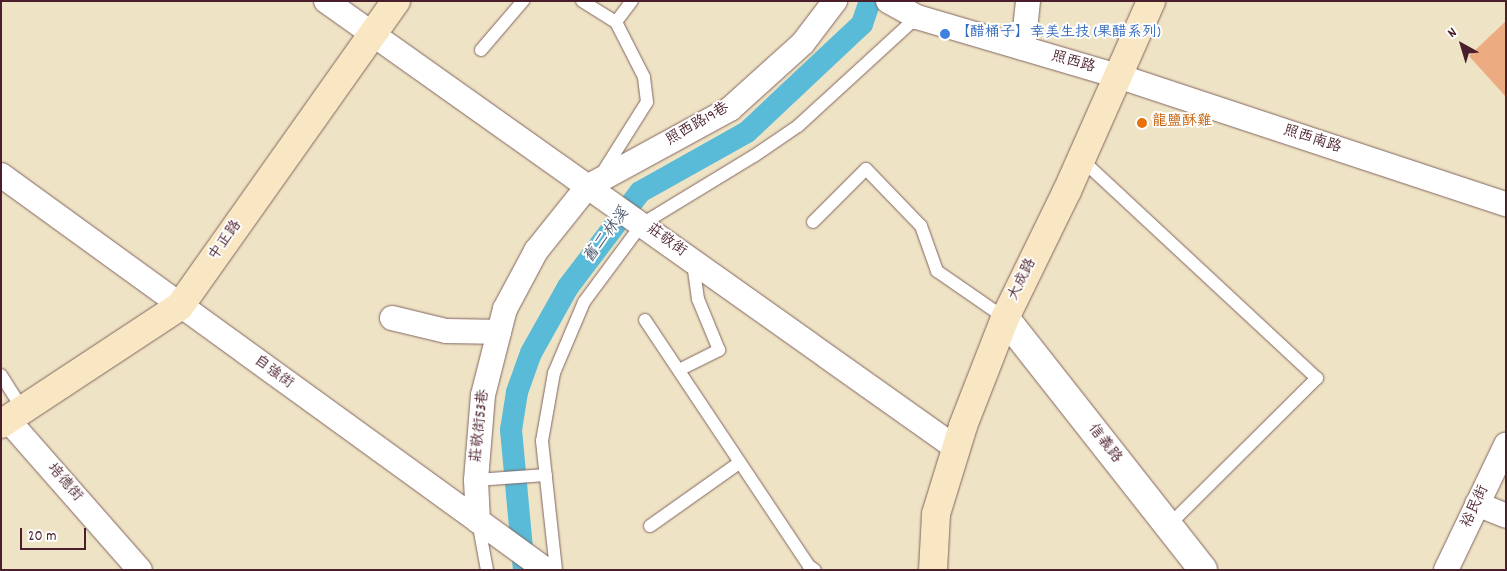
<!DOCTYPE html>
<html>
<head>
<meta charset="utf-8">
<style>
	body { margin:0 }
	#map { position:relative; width:1507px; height:571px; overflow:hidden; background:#eee3c4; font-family:Dekko,"LXGW WenKai TC",sans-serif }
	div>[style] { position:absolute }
	.canal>* { height:22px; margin:-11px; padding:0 11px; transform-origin:11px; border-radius:11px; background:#59bbd7 }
	.building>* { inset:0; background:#ecab80 }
	.roads { filter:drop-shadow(0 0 1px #836461) drop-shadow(0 0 1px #836461) }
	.service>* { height:12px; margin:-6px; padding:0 6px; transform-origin:6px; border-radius:6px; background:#fff }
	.minor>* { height:24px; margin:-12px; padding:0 12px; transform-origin:12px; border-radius:12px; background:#fff }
	.tertiary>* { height:28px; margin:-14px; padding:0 14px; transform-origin:14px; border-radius:14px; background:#fff }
	.secondary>* { height:28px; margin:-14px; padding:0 14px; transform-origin:14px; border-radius:14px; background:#f9e7c3 }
	.dots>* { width:14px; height:14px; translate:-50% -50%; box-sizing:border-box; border:2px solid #fff; border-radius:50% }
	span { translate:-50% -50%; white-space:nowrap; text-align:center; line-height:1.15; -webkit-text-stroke:4px #fff; paint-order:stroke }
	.shop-label { font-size:15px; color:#366cbe }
	.left { translate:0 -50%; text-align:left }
	.street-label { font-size:15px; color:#4a1f2b }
	.food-label { font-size:15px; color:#c56008 }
	.water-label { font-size:16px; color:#505d70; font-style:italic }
	.frame { position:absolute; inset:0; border:2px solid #4a1f2b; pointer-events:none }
	.north { position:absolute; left:1437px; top:20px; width:50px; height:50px; -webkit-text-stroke:4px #fff; paint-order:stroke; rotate:321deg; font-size:14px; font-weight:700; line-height:20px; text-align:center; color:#4a1f2b }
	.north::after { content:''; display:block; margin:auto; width:18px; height:22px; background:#4a1f2b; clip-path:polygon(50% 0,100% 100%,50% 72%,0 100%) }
	.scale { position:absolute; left:20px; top:528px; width:66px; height:22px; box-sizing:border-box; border:2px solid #4a1f2b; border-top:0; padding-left:6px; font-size:15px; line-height:18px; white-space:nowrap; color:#4a1f2b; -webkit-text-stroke:4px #fff; paint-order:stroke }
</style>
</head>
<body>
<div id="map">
	<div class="canal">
		<div style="left:524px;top:570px;width:141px;rotate:-95.3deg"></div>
		<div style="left:511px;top:430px;width:38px;rotate:-81deg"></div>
		<div style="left:517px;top:392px;width:41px;rotate:-70.3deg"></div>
		<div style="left:531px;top:353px;width:76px;rotate:-60.7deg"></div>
		<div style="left:568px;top:287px;width:119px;rotate:-52.8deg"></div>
		<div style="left:640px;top:192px;width:123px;rotate:-29.3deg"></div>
		<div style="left:747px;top:132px;width:158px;rotate:-43.2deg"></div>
		<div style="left:862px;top:24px;width:24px;rotate:-71deg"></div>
	</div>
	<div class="building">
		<div style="clip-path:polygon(1506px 21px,1506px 97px,1469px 56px)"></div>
	</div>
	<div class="roads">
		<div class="service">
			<div style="left:582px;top:1px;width:40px;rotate:32deg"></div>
			<div style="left:616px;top:22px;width:26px;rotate:-53deg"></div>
			<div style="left:481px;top:50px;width:65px;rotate:-49.4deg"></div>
			<div style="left:1081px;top:159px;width:322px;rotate:42.9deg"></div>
			<div style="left:1317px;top:378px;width:210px;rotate:135.2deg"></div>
			<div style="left:601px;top:175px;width:86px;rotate:-57.8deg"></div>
			<div style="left:647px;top:102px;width:25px;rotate:-97deg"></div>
			<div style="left:644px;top:77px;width:62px;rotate:-117deg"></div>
			<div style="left:813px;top:222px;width:75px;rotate:-45deg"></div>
			<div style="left:866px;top:169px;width:79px;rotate:46deg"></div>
			<div style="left:921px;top:226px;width:48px;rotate:70.4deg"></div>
			<div style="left:937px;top:271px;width:83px;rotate:34.7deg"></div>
			<div style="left:645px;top:320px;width:296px;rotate:56.3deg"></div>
			<div style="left:809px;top:566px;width:7px;rotate:34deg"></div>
			<div style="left:679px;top:370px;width:45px;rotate:-26.6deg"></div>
			<div style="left:719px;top:350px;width:55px;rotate:-112.4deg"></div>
			<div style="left:698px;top:299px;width:37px;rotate:-98deg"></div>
			<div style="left:1px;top:375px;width:41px;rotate:57.8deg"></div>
			<div style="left:476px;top:480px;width:70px;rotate:-4.1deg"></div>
			<div style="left:478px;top:521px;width:50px;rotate:79.6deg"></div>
			<div style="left:650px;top:526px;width:109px;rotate:-35.3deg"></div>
			<div style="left:556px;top:570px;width:130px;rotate:-96.2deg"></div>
			<div style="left:542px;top:441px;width:69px;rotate:-80deg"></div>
			<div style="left:554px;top:373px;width:77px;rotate:-67.1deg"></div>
			<div style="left:584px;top:302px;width:97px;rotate:-53.4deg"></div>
			<div style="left:642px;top:224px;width:131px;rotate:-31.3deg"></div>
			<div style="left:754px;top:156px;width:53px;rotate:-34.3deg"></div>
			<div style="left:798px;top:126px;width:161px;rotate:-42.5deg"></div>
		</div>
		<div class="minor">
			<div style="left:326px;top:1px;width:772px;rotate:35.36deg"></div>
			<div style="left:888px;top:1px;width:33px;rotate:29deg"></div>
			<div style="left:917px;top:17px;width:209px;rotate:16.4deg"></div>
			<div style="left:1118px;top:76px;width:409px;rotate:18.3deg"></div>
			<div style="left:1023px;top:48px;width:47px;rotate:-83.9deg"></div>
			<div style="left:1px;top:175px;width:673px;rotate:35.93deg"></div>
			<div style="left:392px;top:318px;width:56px;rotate:13.5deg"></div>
			<div style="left:446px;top:331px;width:53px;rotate:1.1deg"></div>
			<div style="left:8px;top:420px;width:200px;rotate:48.7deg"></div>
			<div style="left:1477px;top:504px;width:31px;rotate:22deg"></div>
			<div style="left:478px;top:521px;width:41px;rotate:-92.8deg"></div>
			<div style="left:476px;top:480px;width:85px;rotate:-85.3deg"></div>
			<div style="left:483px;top:395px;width:89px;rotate:-75.7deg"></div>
			<div style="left:505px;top:309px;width:66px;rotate:-61.9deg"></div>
			<div style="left:536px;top:251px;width:82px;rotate:-51.4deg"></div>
			<div style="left:587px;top:187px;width:163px;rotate:-28.6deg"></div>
			<div style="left:730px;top:109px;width:98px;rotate:-42.1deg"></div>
			<div style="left:803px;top:43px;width:53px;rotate:-52.7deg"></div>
			<div style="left:1446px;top:570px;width:139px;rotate:-64.4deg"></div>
		</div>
		<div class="tertiary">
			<div style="left:1005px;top:318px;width:320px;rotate:51.8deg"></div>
		</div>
		<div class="secondary">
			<div style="left:1px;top:424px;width:214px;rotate:-33.4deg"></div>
			<div style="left:180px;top:306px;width:374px;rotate:-54.7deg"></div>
			<div style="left:933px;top:570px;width:56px;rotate:-86.9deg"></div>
			<div style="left:936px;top:514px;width:92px;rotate:-72.9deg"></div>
			<div style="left:963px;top:426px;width:116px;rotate:-68.7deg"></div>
			<div style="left:1005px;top:318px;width:141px;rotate:-64deg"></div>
			<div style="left:1067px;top:191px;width:208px;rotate:-66.1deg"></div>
		</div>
	</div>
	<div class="dots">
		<div style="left:945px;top:34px;background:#3f7fe0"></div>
		<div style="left:1142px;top:123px;background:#e8710a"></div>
	</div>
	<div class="shop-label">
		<span class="left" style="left:955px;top:34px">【醋桶子】幸美生技 (果醋系列)</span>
	</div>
	<div class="street-label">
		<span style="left:1073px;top:63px;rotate:16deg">照西路</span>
		<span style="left:698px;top:125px;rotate:-30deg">照西路19巷</span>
		<span style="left:1312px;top:140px;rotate:18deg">照西南路</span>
		<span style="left:226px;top:241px;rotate:-55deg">中正路</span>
		<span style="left:666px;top:241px;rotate:36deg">莊敬街</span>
		<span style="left:1023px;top:280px;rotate:-64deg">大成路</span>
		<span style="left:273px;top:373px;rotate:36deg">自強街</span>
		<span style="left:481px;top:426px;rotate:-84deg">莊敬街53巷</span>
		<span style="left:1104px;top:444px;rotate:52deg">信義路</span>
		<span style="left:64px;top:483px;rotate:49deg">培德街</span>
		<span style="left:1476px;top:507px;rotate:-65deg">裕民街</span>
	</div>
	<div class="food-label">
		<span class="left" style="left:1152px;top:123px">龍鹽酥雞</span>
	</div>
	<div class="water-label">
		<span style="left:607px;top:236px;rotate:-53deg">舊二林溪</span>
	</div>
	<div class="frame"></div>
	<div class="north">N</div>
	<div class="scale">20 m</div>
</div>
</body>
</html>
